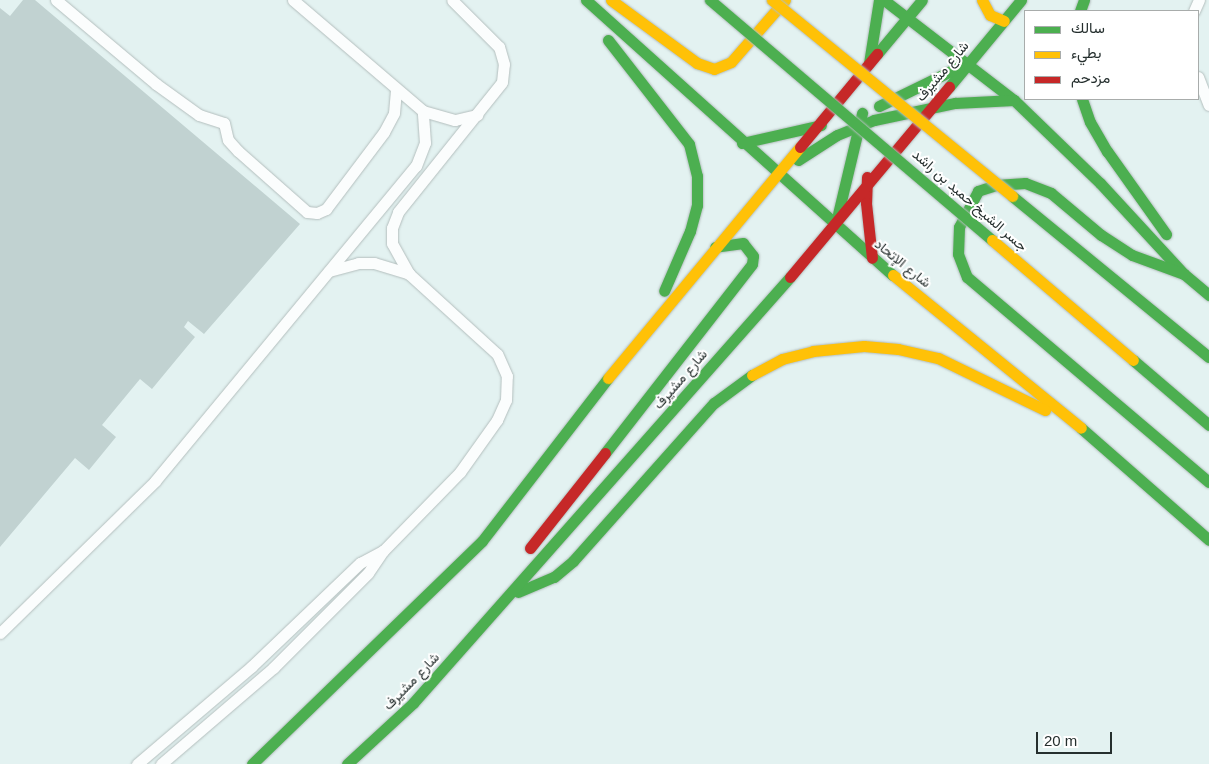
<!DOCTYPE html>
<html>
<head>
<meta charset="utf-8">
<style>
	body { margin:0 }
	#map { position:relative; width:1209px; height:764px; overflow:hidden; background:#e3f2f1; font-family:Helvetica,Vazirmatn,sans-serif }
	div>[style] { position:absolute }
	.building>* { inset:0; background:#c1d2d1 }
	.roads { filter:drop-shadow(0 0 1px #b3bebd) drop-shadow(0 0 1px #b3bebd) }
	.lane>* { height:11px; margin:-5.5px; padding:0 5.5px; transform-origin:5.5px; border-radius:5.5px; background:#fbfdfd }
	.fast>* { height:11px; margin:-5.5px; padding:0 5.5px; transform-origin:5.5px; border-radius:5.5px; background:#4caf50 }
	.slow>* { height:11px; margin:-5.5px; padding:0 5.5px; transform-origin:5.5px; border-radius:5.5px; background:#ffc107 }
	.jam>* { height:11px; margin:-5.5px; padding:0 5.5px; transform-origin:5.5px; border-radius:5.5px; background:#c62828 }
	.bridges { filter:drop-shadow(0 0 1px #b3bebd) drop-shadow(0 0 1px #b3bebd) }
	.fast-bridge>* { height:11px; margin:-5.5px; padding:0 5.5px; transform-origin:5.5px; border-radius:5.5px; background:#4caf50 }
	.slow-bridge>* { height:11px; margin:-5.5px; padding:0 5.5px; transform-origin:5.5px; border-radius:5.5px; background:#ffc107 }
	span { translate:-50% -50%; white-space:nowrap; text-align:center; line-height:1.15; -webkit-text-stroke:4px #fff; paint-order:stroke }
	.street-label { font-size:14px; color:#252f2e }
	.legend { position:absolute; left:1024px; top:10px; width:175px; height:90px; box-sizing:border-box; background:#fff; border:1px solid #a8acab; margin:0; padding:6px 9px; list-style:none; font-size:15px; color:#252f2e }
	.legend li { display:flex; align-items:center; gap:10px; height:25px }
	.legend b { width:25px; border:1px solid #a8acab }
	.scale { position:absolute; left:1036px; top:732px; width:76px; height:22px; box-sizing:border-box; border:2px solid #252f2e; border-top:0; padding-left:6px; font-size:15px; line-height:18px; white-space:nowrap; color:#252f2e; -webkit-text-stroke:4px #fff; paint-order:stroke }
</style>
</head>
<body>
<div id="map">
	<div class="building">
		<div style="clip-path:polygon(23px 0,35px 0,300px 224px,204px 334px,188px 321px,184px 327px,195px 337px,152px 389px,140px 379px,102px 425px,116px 437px,89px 470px,75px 458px,0 547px,0 8px,10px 16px)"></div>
	</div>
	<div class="roads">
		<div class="lane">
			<div style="left:56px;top:0;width:131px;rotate:40deg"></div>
			<div style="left:156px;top:84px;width:53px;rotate:35.8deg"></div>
			<div style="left:199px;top:115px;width:26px;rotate:18deg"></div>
			<div style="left:224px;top:123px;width:17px;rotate:77deg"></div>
			<div style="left:228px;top:140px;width:15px;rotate:48deg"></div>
			<div style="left:238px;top:151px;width:92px;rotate:41.5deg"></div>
			<div style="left:307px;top:212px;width:10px;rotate:6deg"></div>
			<div style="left:317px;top:213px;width:10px;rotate:-24deg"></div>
			<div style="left:326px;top:209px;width:96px;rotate:-53deg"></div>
			<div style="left:384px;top:132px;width:21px;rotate:-62deg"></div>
			<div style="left:394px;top:113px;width:24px;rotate:-85deg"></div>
			<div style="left:293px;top:0;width:171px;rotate:40.5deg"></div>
			<div style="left:423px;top:111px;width:33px;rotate:16deg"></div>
			<div style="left:455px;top:120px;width:23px;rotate:-13deg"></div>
			<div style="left:1194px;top:11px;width:12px;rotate:-66deg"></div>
			<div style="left:1198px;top:77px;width:30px;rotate:69deg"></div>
			<div style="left:329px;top:271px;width:30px;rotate:-15deg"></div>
			<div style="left:358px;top:263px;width:16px"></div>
			<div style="left:374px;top:263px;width:37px;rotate:17deg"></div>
			<div style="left:0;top:633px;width:217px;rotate:-44.4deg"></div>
			<div style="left:155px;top:481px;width:409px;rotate:-50.4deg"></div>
			<div style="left:416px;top:166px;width:25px;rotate:-69deg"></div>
			<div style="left:425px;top:143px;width:32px;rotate:-94deg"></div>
			<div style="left:137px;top:764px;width:150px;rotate:-40.4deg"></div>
			<div style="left:251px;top:667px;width:151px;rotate:-43.7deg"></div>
			<div style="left:360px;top:563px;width:26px;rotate:-28deg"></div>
			<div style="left:161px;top:764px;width:148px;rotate:-40.6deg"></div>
			<div style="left:273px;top:668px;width:134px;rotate:-45deg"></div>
			<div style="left:368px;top:573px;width:27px;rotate:-56deg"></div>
			<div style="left:383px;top:551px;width:110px;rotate:-45.7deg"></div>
			<div style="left:460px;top:472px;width:64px;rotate:-54.6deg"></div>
			<div style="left:497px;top:420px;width:22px;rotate:-66deg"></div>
			<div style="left:506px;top:400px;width:24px;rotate:-88deg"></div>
			<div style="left:507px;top:376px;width:24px;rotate:-114deg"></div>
			<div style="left:497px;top:354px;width:119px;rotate:-137.7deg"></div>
			<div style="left:409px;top:274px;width:35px;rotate:-119deg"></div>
			<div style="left:392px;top:243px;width:15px;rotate:-90deg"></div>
			<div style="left:392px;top:228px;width:17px;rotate:-69deg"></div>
			<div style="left:398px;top:212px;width:166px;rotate:-51.3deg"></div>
			<div style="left:502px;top:82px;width:18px;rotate:-84deg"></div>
			<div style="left:504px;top:64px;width:18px;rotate:-106deg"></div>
			<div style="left:499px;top:47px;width:66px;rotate:-135deg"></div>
		</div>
		<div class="fast">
			<div style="left:586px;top:0;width:412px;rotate:41.9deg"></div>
			<div style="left:884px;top:0;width:164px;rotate:37.6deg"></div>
			<div style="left:1014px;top:100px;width:120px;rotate:44deg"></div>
			<div style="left:1100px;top:183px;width:124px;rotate:47.3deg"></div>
			<div style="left:1184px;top:274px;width:33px;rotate:40deg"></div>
			<div style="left:1080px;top:11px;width:12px;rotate:-70deg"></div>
			<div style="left:608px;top:40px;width:132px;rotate:52.1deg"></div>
			<div style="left:689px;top:144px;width:33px;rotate:76deg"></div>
			<div style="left:697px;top:176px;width:29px;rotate:90deg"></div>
			<div style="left:697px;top:205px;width:27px;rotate:105deg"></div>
			<div style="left:690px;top:231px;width:65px;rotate:113.4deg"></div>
			<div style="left:877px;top:54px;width:70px;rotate:-50.2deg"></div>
			<div style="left:869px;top:63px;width:64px;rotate:-81deg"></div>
			<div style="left:949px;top:87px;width:113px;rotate:-50.4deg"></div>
			<div style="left:1082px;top:99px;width:24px;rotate:71deg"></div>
			<div style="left:1090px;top:122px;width:34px;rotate:60deg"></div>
			<div style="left:1107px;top:151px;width:102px;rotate:54.6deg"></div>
			<div style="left:879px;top:106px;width:89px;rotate:-26deg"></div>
			<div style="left:742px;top:143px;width:81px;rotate:-12.8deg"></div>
			<div style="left:798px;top:160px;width:46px;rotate:-32.7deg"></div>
			<div style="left:837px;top:135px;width:40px;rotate:-22deg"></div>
			<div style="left:874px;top:120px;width:83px;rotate:-11.9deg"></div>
			<div style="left:955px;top:103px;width:59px;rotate:-2.9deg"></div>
			<div style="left:838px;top:214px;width:104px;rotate:-76.6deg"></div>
			<div style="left:1184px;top:274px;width:55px;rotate:-159.9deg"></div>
			<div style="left:1132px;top:255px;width:37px;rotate:-147deg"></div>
			<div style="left:1101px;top:235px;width:65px;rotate:-140deg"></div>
			<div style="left:1051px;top:193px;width:28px;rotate:-159deg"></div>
			<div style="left:1025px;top:183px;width:29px;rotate:176deg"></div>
			<div style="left:996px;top:185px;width:19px;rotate:162deg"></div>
			<div style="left:978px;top:191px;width:41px;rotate:117.8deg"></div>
			<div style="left:959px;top:227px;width:27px;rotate:92deg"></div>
			<div style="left:958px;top:254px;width:25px;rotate:69deg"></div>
			<div style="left:967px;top:277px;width:317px;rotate:40.3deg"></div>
			<div style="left:1081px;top:428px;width:170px;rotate:41.2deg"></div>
			<div style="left:605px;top:453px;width:239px;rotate:-52.1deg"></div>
			<div style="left:752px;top:264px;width:8px;rotate:-83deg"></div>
			<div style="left:753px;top:256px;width:16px;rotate:-128deg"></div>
			<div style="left:743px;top:243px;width:28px;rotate:172deg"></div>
			<div style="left:518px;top:592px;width:39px;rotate:-23deg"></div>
			<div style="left:554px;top:577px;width:25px;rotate:-40deg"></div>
			<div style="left:573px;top:561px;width:212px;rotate:-48.3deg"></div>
			<div style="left:714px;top:403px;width:47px;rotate:-36.4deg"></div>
			<div style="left:252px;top:764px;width:320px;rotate:-44.1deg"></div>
			<div style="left:482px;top:541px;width:206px;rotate:-52.3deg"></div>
			<div style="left:347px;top:764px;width:90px;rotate:-42.7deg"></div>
			<div style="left:413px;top:703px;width:569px;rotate:-48.49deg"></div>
		</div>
		<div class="slow">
			<div style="left:611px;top:0;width:107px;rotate:36.2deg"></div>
			<div style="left:697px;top:63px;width:18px;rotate:19deg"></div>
			<div style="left:714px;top:69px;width:18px;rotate:-22deg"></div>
			<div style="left:731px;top:62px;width:82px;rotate:-48.9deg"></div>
			<div style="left:982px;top:0;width:17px;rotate:62deg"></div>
			<div style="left:990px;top:15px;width:15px;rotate:23deg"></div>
			<div style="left:893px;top:275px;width:242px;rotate:39.1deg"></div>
			<div style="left:752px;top:375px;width:34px;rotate:-28deg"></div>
			<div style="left:782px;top:359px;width:32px;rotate:-14deg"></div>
			<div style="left:813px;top:351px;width:51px;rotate:-5.6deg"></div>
			<div style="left:864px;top:346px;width:34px;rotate:5deg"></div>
			<div style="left:898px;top:349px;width:41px;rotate:12.7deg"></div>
			<div style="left:938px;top:358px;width:119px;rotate:25.9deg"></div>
			<div style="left:608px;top:378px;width:300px;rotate:-50.3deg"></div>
		</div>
		<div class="jam">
			<div style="left:800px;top:147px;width:121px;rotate:-50.4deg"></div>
			<div style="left:867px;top:177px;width:26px;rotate:92deg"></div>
			<div style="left:866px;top:203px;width:55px;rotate:83.8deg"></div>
			<div style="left:790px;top:277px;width:248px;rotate:-50.1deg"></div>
			<div style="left:530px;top:548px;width:121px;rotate:-51.7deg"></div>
		</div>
	</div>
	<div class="bridges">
		<div class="fast-bridge">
			<div style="left:710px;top:0;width:370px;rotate:40.4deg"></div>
			<div style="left:1012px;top:196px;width:254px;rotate:39.3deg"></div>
			<div style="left:1133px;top:360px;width:100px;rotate:40.5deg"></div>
		</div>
		<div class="slow-bridge">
			<div style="left:772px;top:0;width:310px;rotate:39.2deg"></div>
			<div style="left:992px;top:240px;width:185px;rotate:40.4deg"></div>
		</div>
	</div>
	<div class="street-label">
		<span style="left:942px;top:71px;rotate:-50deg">شارع مشيرف</span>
		<span style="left:970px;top:200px;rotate:41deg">جسر الشيخ حميد بن راشد</span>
		<span style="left:903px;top:263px;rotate:39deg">شارع الإتحاد</span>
		<span style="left:680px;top:379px;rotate:-49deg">شارع مشيرف</span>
		<span style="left:411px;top:681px;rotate:-46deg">شارع مشيرف</span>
	</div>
	<ul class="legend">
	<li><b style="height:6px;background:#4caf50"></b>سالك</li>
	<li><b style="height:6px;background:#ffc107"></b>بطيء</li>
	<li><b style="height:6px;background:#c62828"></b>مزدحم</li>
	</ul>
	<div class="scale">20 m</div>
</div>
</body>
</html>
